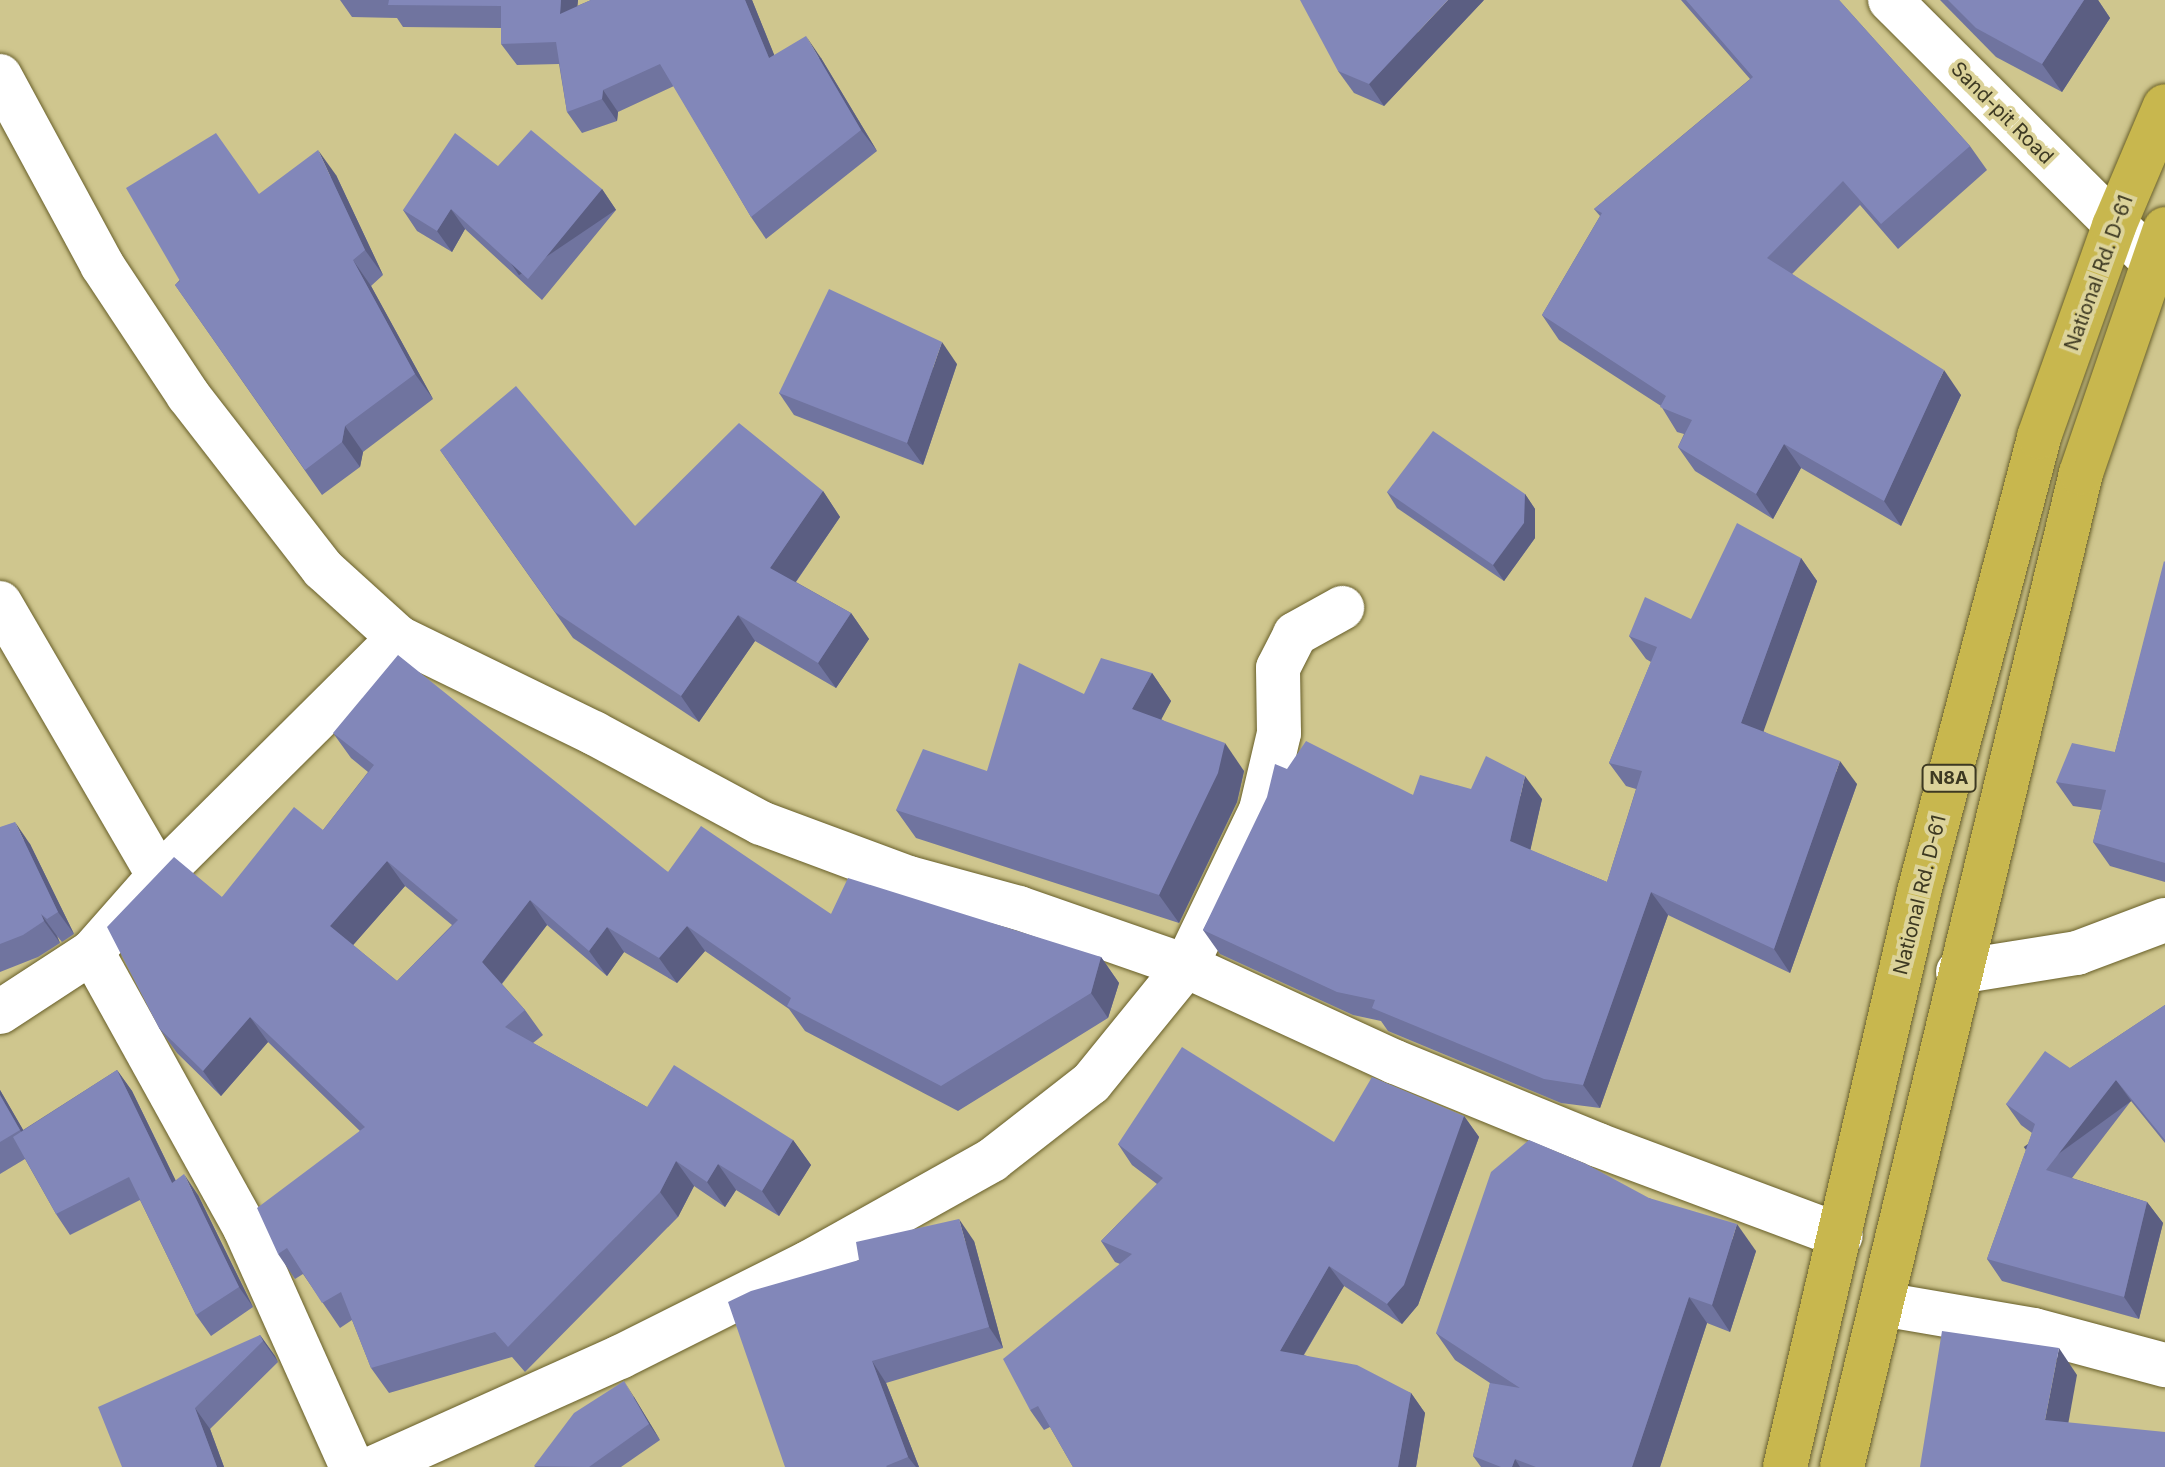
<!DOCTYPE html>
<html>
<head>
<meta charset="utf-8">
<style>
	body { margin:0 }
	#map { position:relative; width:2165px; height:1467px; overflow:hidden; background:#cfc68e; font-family:Inter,sans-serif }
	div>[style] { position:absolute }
	.roads { filter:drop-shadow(0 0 2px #685f29) drop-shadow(0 0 2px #685f29) }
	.minor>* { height:44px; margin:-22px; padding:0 22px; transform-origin:22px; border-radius:22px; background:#fff }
	.highway>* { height:44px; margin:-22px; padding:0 22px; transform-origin:22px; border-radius:22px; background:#c8b74e }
	.wall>* { inset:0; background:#70749f }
	.shaded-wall>* { inset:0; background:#5b5e82; transform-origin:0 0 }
	.building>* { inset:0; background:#8287b9 }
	span { translate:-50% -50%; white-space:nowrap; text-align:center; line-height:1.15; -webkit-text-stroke:8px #dcd39a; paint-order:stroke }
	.shield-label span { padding:2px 6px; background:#dcd39a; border:2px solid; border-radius:6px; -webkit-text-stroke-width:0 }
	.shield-label { font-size:18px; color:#3d3922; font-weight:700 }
	.street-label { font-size:20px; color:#3d3922 }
</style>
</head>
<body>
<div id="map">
	<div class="roads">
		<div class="minor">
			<div style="left:1890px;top:0;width:370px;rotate:44.9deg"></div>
			<div style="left:0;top:76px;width:215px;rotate:61.6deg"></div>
			<div style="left:102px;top:265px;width:156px;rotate:56.5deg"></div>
			<div style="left:188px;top:395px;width:220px;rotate:52.2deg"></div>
			<div style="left:323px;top:569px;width:103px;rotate:42.2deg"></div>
			<div style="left:0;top:603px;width:316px;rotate:59.8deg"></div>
			<div style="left:92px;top:952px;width:316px;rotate:61deg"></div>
			<div style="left:245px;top:1228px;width:262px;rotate:65.9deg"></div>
			<div style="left:1958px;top:972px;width:121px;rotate:-9.1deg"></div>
			<div style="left:2077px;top:953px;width:94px;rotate:-20.6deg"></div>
			<div style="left:0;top:1012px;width:110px;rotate:-33.1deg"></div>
			<div style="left:92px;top:952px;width:101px;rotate:-48.6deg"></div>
			<div style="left:159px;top:876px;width:338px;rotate:-44.8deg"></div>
			<div style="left:399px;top:638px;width:217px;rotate:26deg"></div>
			<div style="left:594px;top:733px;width:190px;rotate:28.3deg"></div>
			<div style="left:761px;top:823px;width:158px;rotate:20.4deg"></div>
			<div style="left:909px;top:878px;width:114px;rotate:15.3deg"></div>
			<div style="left:1019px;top:908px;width:177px;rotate:19.2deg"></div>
			<div style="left:1186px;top:966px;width:173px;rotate:-64.3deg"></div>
			<div style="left:1261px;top:810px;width:79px;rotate:-76.8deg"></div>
			<div style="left:1279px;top:733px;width:65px;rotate:-90.9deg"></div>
			<div style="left:1278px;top:668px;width:38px;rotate:-63deg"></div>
			<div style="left:1295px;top:634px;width:54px;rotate:-29deg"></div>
			<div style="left:1882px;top:1304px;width:154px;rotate:9.7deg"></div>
			<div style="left:2034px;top:1330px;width:136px;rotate:15deg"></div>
			<div style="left:375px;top:1467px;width:269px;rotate:-24.2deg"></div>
			<div style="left:620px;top:1357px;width:210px;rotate:-26.6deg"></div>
			<div style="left:808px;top:1263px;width:211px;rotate:-29.2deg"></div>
			<div style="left:992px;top:1160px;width:125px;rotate:-37.9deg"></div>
			<div style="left:1091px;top:1083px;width:151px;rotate:-50.9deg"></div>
			<div style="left:1186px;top:966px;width:230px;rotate:24.7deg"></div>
			<div style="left:1395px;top:1062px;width:219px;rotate:22.2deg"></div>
			<div style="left:1598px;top:1145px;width:259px;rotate:20.5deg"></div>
		</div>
		<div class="highway">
			<div style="left:1785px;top:1467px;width:590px;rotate:-76.88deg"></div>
			<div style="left:1919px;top:892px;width:471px;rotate:-75.2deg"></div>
			<div style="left:2039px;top:437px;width:224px;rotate:-70.4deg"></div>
			<div style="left:2114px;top:226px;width:130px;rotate:-67deg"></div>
			<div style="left:1842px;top:1467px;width:1022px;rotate:-76.48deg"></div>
			<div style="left:2081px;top:473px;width:258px;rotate:-71deg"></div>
		</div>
	</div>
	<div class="wall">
		<div style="clip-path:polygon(340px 0,578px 0,577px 6px,591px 0,752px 0,774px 55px,821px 58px,877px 151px,766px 239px,751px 217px,674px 86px,618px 112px,617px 121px,582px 133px,567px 112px,559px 64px,517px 65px,501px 44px,501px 28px,403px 27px,397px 18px,352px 17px)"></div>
		<div style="clip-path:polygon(1484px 0,1384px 106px,1354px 93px,1338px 71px)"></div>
		<div style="clip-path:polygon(1681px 0,1839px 0,1970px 146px,1987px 170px,1898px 249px,1860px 205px,1792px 274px,1961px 395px,1901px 526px,1801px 468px,1773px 519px,1695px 471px,1678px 447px,1684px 434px,1677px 432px,1661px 406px,1559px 340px,1542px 315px,1600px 216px,1594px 209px,1750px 79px)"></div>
		<div style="clip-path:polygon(1940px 0,2098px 0,2110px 18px,2062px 92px,1996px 57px)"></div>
		<div style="clip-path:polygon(336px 175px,383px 275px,371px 286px,433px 399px,363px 452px,360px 467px,322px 495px,175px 285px,259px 194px)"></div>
		<div style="clip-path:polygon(602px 189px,616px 210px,542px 300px,465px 229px,452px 252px,417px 231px,403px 210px)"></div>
		<div style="clip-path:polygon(957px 364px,923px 465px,794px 415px,779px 393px)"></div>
		<div style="clip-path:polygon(440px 450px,635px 526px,823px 491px,840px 517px,796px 582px,851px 613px,869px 639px,836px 688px,755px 641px,699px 722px,573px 638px)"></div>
		<div style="clip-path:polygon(1387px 492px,1525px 494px,1535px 509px,1535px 538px,1504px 581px,1397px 508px)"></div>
		<div style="clip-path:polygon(1801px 558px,1817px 581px,1763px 731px,1857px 784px,1790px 973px,1668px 915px,1600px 1108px,1561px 1103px,1388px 1031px,1381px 1021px,1353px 1015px,1220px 954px,1203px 930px,1287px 769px,1413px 795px,1471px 789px,1542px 799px,1530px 850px,1607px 882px,1636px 789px,1626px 786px,1609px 763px,1651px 662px,1646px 659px,1629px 636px,1691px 619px)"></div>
		<div style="clip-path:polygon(2165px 562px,2165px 882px,2110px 866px,2093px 842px,2101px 810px,2073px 806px,2056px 782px,2115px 752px)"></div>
		<div style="clip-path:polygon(1152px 673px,1171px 701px,1161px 719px,1244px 771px,1237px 802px,1179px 923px,916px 838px,896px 810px,987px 771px,1084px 694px)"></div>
		<div style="clip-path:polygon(evenodd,333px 733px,668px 872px,831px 914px,1101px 957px,1119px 983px,1108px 1018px,958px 1111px,805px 1031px,789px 1009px,705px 951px,677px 983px,624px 952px,607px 976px,547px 925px,502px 984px,525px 1010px,543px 1035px,533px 1043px,647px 1107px,793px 1140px,811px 1165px,779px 1216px,736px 1190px,725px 1207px,694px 1186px,678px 1217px,525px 1372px,512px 1357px,389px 1393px,371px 1368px,352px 1320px,340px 1328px,303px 1274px,295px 1279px,278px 1254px,360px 1131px,268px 1042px,221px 1096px,177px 1053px,159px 1028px,222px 897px,323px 830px,368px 772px,351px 758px,333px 733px,405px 886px,452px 925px,397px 981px,353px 945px,405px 886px)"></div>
		<div style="clip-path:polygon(0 827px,30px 844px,74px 934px,62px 942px,57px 936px,60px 943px,38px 957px,0 972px)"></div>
		<div style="clip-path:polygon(2165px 1005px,2165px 1143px,2131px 1101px,2072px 1178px,2147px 1202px,2163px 1223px,2139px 1319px,2002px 1281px,1987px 1259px,2032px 1133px,2021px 1125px,2006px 1104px,2070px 1068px)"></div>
		<div style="clip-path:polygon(117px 1070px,132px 1091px,176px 1181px,198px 1195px,253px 1307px,211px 1336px,196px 1315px,140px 1200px,70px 1235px,56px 1214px,25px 1159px,0 1174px,0 1090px,23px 1130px)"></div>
		<div style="clip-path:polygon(1464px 1116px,1479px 1137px,1418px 1305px,1402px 1324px,1344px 1286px,1304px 1355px,1411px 1393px,1425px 1413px,1416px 1467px,1073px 1467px,1050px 1427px,1044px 1430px,1030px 1410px,1120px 1264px,1115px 1262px,1101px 1241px,1157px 1184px,1132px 1165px,1118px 1144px,1334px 1142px)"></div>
		<div style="clip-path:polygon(1649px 1198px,1756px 1251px,1730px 1332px,1707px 1323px,1660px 1467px,1481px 1467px,1473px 1456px,1490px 1383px,1455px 1360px,1436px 1333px)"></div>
		<div style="clip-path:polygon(974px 1241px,1003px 1348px,886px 1383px,919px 1467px,785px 1467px,859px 1260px)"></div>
		<div style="clip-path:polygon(260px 1335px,275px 1356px,278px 1362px,210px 1429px,224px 1467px,122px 1467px)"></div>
		<div style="clip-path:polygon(634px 1397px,660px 1440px,621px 1467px,534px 1467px)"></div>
	</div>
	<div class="shaded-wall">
		<div style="clip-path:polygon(561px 0,578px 0,575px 36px,560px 14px)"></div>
		<div style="clip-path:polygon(745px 0,752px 0,784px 79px,769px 58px)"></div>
		<div style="clip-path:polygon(1448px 0,1484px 0,1384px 106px,1369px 84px)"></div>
		<div style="clip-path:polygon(2084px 0,2098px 0,2110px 18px,2062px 92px,2042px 64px)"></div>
		<div style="clip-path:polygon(806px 36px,821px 58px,877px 151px,861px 130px)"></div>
		<div style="clip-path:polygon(603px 90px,618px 112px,617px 121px,602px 99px)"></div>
		<div style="clip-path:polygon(318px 150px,336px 175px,383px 275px,365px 250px)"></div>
		<div style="left:602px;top:189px;width:25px;height:117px;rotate:56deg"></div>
		<div style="clip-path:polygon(451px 209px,465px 229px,452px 252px,437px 231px)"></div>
		<div style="clip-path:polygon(353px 260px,371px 286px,433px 399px,415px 374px)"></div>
		<div style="clip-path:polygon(942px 342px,957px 364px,923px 465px,907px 443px)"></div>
		<div style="clip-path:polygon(1944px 370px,1961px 395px,1901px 526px,1884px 501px)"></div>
		<div style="clip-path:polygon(345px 426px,363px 452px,360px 467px,342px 442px)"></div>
		<div style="clip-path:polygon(1784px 444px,1801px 468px,1773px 519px,1756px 494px)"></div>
		<div style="clip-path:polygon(823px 491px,840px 517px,788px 593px,770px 568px)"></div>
		<div style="clip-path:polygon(1525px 494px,1535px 509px,1535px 538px,1504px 581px,1493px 565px)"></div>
		<div style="clip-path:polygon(1801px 558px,1817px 581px,1758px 747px,1741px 723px)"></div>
		<div style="clip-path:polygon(851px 613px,869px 639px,836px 688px,818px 663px)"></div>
		<div style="clip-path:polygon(738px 615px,755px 641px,699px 722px,681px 696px)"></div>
		<div style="clip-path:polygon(1152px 673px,1171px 701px,1152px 737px,1132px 709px)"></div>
		<div style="clip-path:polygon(1225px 743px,1244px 771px,1237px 802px,1179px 923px,1159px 895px)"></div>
		<div style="clip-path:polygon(1840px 761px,1857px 784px,1790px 973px,1774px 949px)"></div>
		<div style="clip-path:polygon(1525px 776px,1542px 799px,1527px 865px,1510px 841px)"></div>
		<div style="clip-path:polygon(15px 822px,30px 844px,74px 934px,58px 912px)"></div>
		<div style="clip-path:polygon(387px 861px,405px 886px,347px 952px,330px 926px)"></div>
		<div style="clip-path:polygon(1651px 892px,1668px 915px,1600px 1108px,1583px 1085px)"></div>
		<div style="clip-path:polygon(530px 900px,547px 925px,499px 987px,482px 962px)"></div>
		<div style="clip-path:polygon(41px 914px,57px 936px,60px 943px,44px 921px)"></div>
		<div style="clip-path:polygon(687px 926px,705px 951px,677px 983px,659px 958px)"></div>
		<div style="clip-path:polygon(607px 927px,624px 952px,607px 976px,589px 951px)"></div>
		<div style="clip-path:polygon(1101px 957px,1119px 983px,1108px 1018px,1091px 993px)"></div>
		<div style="clip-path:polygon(250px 1017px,268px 1042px,221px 1096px,203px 1071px)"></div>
		<div style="clip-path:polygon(117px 1070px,132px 1091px,187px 1204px,172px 1183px)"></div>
		<div style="left:2116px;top:1080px;width:26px;height:114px;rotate:54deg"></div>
		<div style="clip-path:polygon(0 1090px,36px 1152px,20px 1130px,0 1095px)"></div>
		<div style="clip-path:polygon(1464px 1116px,1479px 1137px,1418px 1305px,1402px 1324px,1387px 1304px)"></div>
		<div style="clip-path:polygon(793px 1140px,811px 1165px,779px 1216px,762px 1191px)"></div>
		<div style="clip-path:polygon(676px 1161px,694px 1186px,678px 1217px,660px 1192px)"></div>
		<div style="clip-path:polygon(718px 1164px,736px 1190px,725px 1207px,707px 1182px)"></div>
		<div style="clip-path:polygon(184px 1174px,198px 1195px,253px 1307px,239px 1287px)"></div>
		<div style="clip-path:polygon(2147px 1202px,2163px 1223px,2139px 1319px,2124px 1297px)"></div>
		<div style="clip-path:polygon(959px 1219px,974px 1241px,1003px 1348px,989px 1327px)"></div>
		<div style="clip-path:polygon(1737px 1224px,1756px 1251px,1730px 1332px,1712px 1305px)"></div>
		<div style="clip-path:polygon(1329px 1266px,1344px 1286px,1294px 1371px,1280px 1351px)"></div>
		<div style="clip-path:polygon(1689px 1297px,1707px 1323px,1660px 1467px,1632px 1467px)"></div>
		<div style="clip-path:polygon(260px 1335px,275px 1356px,278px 1362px,263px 1341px)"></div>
		<div style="clip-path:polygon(2059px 1348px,2077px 1375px,2064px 1447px,2045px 1420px)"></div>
		<div style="clip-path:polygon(872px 1361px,886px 1383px,919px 1467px,916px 1467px,908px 1457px)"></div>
		<div style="clip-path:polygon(624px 1381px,634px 1397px,660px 1440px,649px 1424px)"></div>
		<div style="clip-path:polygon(1411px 1393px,1425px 1413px,1416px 1467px,1398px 1467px)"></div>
		<div style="clip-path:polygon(195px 1408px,210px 1429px,224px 1467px,217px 1467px)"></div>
		<div style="clip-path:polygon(1515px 1459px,1520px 1467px,1512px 1467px)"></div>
	</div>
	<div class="building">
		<div style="clip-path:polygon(389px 0,561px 0,560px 14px,591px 0,745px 0,769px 58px,806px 36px,861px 130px,751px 217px,660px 64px,603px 90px,602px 99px,567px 112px,556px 42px,501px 44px,501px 6px,388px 5px)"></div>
		<div style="clip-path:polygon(1300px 0,1448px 0,1369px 84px,1338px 71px)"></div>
		<div style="clip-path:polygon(1686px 0,1839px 0,1970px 146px,1881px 224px,1843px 181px,1767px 258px,1944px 370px,1884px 501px,1784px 444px,1756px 494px,1678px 447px,1692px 420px,1660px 407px,1666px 396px,1542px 315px,1602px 213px,1594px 209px,1753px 77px)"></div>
		<div style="clip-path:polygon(1948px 0,2084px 0,2042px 64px,1976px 28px)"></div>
		<div style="clip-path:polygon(531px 130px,602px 189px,528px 279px,451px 209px,437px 231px,403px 210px,455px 133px,498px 166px)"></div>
		<div style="clip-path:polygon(216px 133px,259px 194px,318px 150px,365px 250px,353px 260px,415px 374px,345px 426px,342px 442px,305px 470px,175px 285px,180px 281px,126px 188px)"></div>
		<div style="clip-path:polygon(829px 289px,942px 342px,907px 443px,779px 393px)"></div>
		<div style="clip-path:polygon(516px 386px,635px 526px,739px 423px,823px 491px,770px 568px,851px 613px,818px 663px,738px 615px,681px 696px,555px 612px,440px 450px)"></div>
		<div style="clip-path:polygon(1433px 431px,1525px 494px,1524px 523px,1493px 565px,1387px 492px)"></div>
		<div style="clip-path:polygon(1737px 523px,1801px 558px,1741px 723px,1840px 761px,1774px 949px,1651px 892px,1583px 1085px,1544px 1079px,1372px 1008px,1375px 1000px,1337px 992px,1203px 930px,1267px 797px,1275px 764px,1287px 769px,1306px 741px,1413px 795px,1420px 775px,1471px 789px,1486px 756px,1525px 776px,1510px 841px,1607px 882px,1642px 771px,1609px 763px,1657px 647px,1629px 636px,1645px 597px,1691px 619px)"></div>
		<div style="clip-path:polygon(2164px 561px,2165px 562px,2165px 863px,2093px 842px,2106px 790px,2056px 782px,2072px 743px,2115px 752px)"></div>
		<div style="clip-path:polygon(evenodd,398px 655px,668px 872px,701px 826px,831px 914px,848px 878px,1101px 957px,1091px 993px,941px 1086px,787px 1006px,791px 998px,687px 926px,659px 958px,607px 927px,589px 951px,530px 900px,482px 962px,525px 1010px,505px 1027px,647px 1107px,674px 1065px,793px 1140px,762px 1191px,718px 1164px,707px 1182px,676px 1161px,660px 1192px,508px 1347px,495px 1332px,371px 1368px,341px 1292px,322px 1303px,287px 1248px,278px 1254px,257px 1208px,365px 1127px,250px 1017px,203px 1071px,159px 1028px,107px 927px,174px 857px,222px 897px,294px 807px,323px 830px,374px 765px,333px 733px,398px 655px,387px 861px,458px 920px,397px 981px,330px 926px,387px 861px)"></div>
		<div style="clip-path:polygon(1101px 658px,1152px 673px,1132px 709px,1225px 743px,1218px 773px,1159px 895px,896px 810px,923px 749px,987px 771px,1019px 663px,1084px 694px)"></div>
		<div style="clip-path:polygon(15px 822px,58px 912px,47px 919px,41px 914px,44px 921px,23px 935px,0 944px,0 827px)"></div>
		<div style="clip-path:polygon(2165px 1005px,2165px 1140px,2116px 1080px,2046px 1170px,2147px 1202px,2124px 1297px,1987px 1259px,2035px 1124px,2006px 1104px,2045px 1051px,2070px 1068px)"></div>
		<div style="clip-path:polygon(1182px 1047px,1334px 1142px,1372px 1077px,1464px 1116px,1404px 1285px,1387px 1304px,1329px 1266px,1280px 1351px,1357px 1365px,1411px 1393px,1398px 1467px,1073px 1467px,1038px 1406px,1030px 1410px,1003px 1359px,1132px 1254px,1101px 1241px,1163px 1178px,1118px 1144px)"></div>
		<div style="clip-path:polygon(117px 1070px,172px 1183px,184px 1174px,239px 1287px,196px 1315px,129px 1177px,56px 1214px,13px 1137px)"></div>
		<div style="clip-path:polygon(0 1095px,20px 1130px,0 1142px)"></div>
		<div style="clip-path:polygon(1529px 1140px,1586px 1164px,1649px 1198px,1737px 1224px,1712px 1305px,1689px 1297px,1632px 1467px,1536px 1467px,1515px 1459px,1512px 1467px,1501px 1467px,1473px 1456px,1490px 1383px,1520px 1388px,1436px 1333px,1491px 1172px)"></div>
		<div style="clip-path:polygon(959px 1219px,989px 1327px,872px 1361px,908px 1457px,886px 1466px,887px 1467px,785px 1467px,728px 1302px,751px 1291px,859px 1260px,856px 1242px)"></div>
		<div style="clip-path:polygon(1942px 1331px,2059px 1348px,2045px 1420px,2165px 1432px,2165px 1467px,1920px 1467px)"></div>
		<div style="clip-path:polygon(260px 1335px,263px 1341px,195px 1408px,217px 1467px,122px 1467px,98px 1407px)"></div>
		<div style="clip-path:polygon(624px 1381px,649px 1424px,589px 1467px,534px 1466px,574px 1413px)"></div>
	</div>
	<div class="shield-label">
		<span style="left:1949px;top:778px">N8A</span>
	</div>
	<div class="street-label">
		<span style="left:2002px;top:113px;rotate:45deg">Sand-pit Road</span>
		<span style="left:2099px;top:273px;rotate:-70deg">National Rd. D-61</span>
		<span style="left:1920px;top:895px;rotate:-76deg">National Rd. D-61</span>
	</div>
</div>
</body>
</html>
